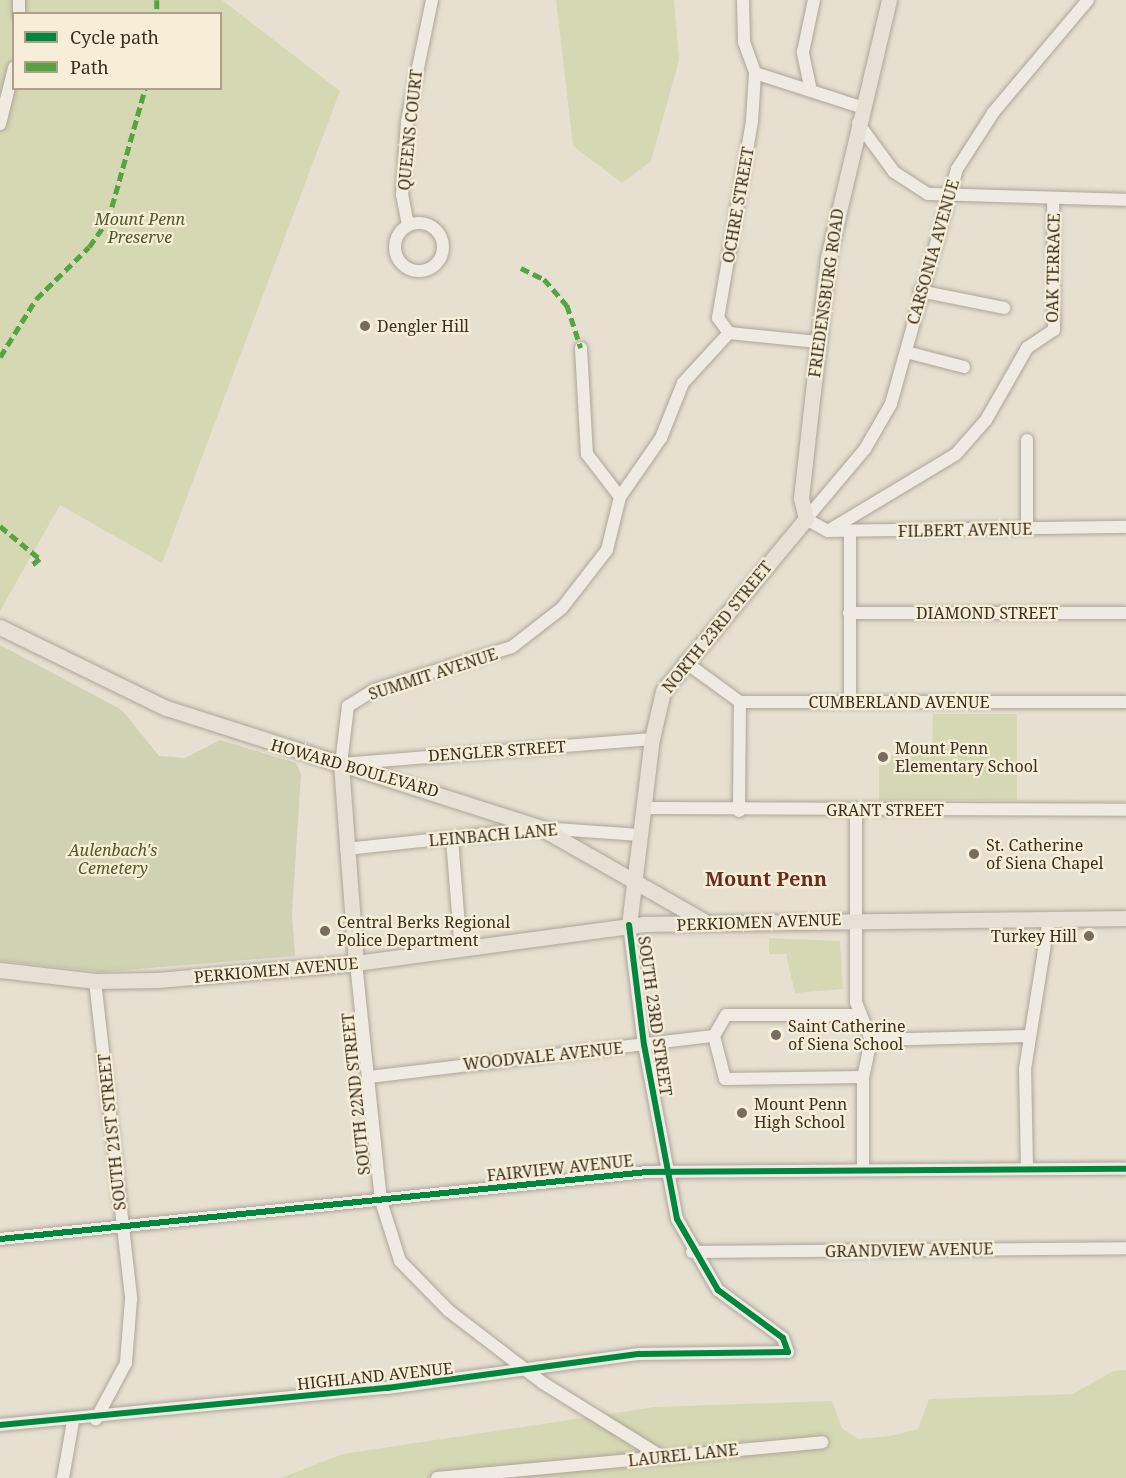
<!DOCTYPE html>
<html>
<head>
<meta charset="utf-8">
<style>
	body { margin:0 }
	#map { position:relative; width:1126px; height:1478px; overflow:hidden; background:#e7e0d1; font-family:"Noto Serif",serif }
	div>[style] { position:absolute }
	.green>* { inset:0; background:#d6d7b3 }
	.cemetery>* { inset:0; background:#d1d1b3 }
	.roads { filter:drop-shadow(0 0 2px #ada599) drop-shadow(0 0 2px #ada599) }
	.minor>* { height:12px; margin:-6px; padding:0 6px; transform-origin:6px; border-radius:6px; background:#efebe3 }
	.minor>.ring { margin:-6px; padding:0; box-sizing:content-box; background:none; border:12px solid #efebe3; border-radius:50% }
	.major>* { height:15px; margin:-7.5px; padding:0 7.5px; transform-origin:7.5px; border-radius:7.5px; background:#e6e1d4 }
	.quiet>* { height:4.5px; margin-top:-2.25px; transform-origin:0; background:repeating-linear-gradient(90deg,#54a441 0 9px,transparent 0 13.5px) }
	.cycleway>* { height:6px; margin:-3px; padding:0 3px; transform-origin:3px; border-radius:3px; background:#00873e }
	.dots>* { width:16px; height:16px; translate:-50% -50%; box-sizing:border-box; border:3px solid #f7eed8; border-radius:50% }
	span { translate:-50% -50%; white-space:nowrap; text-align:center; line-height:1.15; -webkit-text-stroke:4.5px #f7eed8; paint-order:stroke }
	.street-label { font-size:16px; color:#3d2e20 }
	.park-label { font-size:16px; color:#4d5a26; font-style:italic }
	.poi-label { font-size:16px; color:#3d2e20 }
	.left { translate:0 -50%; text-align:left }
	.right { translate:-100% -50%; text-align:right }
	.quarter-label { font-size:20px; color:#6b2e1e; font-weight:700 }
	.legend { position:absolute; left:12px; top:12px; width:210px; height:78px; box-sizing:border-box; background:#f7eed8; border:2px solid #ada18e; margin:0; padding:8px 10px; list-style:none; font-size:18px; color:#3d2e20 }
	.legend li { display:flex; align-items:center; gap:12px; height:30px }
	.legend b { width:30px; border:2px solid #ada18e }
</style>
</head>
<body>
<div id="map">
	<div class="green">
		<div style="clip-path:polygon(evenodd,0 0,222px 0,340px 91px,162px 563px,60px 505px,0 611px,0 0,14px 14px,220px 14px,220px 88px,14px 88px,14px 14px)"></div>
		<div style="clip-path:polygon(556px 0,674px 0,679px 60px,651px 161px,622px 183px,573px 146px)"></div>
		<div style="clip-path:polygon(933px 714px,1017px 714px,1017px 800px,879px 800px,879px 756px,932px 755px)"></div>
		<div style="clip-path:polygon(769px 938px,840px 941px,843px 989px,795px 993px,786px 954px,769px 954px)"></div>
		<div style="clip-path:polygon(1126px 1370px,1126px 1478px,281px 1478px,343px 1454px,655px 1407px,832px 1401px,842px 1428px,858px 1439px,891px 1436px,918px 1429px,929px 1399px,1073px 1394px,1113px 1371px)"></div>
	</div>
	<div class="cemetery">
		<div style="clip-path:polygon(0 645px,122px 710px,159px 756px,185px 758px,220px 740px,296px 763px,301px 774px,292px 914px,295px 956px,102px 972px,0 961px)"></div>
	</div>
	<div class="roads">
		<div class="minor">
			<div style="left:743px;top:0;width:42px;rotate:88.6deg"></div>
			<div style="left:744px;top:42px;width:33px;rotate:70deg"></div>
			<div style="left:755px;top:73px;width:111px;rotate:17.8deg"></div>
			<div style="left:1088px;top:0;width:148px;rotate:130.1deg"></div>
			<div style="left:993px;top:113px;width:67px;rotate:122.7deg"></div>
			<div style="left:957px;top:169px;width:244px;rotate:105.7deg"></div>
			<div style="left:891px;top:404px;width:52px;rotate:120deg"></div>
			<div style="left:865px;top:449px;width:92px;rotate:130.1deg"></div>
			<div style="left:806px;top:519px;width:25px;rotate:29deg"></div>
			<div style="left:828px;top:531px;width:298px;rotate:-0.8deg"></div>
			<div style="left:19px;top:14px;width:14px;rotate:-90deg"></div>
			<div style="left:811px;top:91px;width:40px;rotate:-102deg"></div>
			<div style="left:803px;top:52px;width:53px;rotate:-78.1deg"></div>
			<div style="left:858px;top:123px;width:61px;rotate:53.7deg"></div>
			<div style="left:894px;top:172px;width:40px;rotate:32.9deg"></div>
			<div style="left:928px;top:194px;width:198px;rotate:1.7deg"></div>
			<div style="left:0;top:124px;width:58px;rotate:-76deg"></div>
			<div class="ring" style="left:395px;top:223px;width:36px;height:36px"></div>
			<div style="left:408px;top:225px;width:31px;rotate:-101deg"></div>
			<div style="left:402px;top:195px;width:74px;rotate:-86.1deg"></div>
			<div style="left:407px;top:121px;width:124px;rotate:-78.3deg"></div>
			<div style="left:920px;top:291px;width:86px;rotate:11.4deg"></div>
			<div style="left:729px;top:333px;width:19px;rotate:-126deg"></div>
			<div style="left:718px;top:318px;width:200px;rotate:-80.2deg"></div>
			<div style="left:752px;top:121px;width:48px;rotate:-86.4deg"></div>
			<div style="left:729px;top:333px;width:89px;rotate:5.8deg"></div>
			<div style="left:581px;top:348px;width:106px;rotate:86.8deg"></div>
			<div style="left:587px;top:454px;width:54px;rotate:52.5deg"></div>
			<div style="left:620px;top:497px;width:55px;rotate:103.8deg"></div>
			<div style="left:607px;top:550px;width:73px;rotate:127.8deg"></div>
			<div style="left:562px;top:608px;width:63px;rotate:142deg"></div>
			<div style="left:512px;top:647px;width:145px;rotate:162.7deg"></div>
			<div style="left:374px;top:690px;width:31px;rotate:148deg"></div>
			<div style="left:348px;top:706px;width:58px;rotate:96.9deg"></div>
			<div style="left:341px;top:764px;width:312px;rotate:-4.6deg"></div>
			<div style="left:906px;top:352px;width:60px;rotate:14.5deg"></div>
			<div style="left:620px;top:497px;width:72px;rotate:-55.2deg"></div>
			<div style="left:661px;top:438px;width:59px;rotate:-68.2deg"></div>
			<div style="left:683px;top:383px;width:68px;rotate:-47.4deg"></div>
			<div style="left:1027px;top:529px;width:89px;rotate:-90deg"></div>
			<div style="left:828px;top:531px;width:149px;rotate:-31deg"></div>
			<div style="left:956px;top:454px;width:45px;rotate:-48.6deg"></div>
			<div style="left:986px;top:420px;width:83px;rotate:-60.3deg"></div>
			<div style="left:1027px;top:348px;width:32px;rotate:-34deg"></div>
			<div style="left:1054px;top:330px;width:131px;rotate:-90.4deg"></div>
			<div style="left:849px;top:613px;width:277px"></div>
			<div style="left:685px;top:662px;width:68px;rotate:36deg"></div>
			<div style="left:740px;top:702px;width:386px"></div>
			<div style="left:850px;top:701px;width:170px;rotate:-90deg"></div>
			<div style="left:644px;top:808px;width:482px;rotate:0.2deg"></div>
			<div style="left:739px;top:811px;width:109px;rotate:-89.5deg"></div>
			<div style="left:856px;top:811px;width:191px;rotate:90deg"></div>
			<div style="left:856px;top:1002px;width:41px;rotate:68.5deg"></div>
			<div style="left:871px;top:1040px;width:38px;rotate:102deg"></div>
			<div style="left:863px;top:1077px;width:92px;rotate:90deg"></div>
			<div style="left:452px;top:839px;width:111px;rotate:85.4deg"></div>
			<div style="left:346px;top:849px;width:196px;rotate:-6.1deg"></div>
			<div style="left:541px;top:828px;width:99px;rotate:4deg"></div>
			<div style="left:356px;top:963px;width:239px;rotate:84deg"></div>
			<div style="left:381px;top:1201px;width:63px;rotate:72.4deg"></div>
			<div style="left:400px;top:1261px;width:70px;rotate:45.6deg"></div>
			<div style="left:449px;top:1311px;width:118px;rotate:37.5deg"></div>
			<div style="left:543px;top:1383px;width:137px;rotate:31.8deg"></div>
			<div style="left:95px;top:981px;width:320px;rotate:83.5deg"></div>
			<div style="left:131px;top:1299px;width:64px;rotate:94.5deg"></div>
			<div style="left:126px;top:1363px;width:64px;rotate:118.2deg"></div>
			<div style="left:714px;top:1036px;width:24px;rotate:-60deg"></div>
			<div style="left:726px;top:1015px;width:132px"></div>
			<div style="left:871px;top:1040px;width:157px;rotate:-1.5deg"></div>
			<div style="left:369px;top:1077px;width:347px;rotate:-6.8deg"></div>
			<div style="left:714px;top:1036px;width:44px;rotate:75.7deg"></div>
			<div style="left:725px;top:1079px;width:138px;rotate:-0.8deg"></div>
			<div style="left:1027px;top:1169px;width:100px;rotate:-91.1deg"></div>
			<div style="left:1025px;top:1069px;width:152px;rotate:-80.9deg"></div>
			<div style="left:0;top:1239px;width:650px;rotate:-5.91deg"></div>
			<div style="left:647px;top:1172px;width:479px;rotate:-0.4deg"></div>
			<div style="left:692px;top:1252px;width:434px;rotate:-0.5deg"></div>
			<div style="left:0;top:1425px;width:389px;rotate:-5.5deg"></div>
			<div style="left:387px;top:1388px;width:255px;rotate:-7.7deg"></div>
			<div style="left:640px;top:1354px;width:148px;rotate:-0.8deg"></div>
			<div style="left:788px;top:1352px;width:15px;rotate:-110deg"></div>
			<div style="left:783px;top:1338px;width:81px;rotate:-143.6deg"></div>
			<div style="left:718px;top:1290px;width:82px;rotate:-120deg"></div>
			<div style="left:677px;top:1219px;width:177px;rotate:-100.7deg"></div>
			<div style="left:644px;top:1045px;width:121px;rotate:-97.1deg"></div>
			<div style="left:63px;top:1478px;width:58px;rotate:-80deg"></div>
			<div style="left:437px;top:1478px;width:387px;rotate:-5.3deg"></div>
		</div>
		<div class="major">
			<div style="left:0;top:627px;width:185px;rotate:26deg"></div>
			<div style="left:166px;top:708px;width:394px;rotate:17.7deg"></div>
			<div style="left:541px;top:828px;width:188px;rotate:29.7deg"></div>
			<div style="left:341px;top:764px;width:200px;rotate:85.7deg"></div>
			<div style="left:629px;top:925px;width:187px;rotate:-83deg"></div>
			<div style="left:652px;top:739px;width:49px;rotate:-77.1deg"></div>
			<div style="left:663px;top:691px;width:224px;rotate:-50.3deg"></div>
			<div style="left:806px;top:519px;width:22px;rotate:-103deg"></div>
			<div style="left:801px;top:498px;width:242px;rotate:-83.6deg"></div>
			<div style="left:828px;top:258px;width:265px;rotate:-76.7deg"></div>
			<div style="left:0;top:970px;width:96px;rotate:6.6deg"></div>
			<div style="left:95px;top:981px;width:62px;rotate:-0.9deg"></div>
			<div style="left:157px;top:980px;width:200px;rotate:-4.9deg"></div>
			<div style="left:356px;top:963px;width:291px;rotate:-7.7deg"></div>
			<div style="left:644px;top:924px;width:482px;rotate:-0.7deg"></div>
		</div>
	</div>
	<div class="quiet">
		<div style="left:157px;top:0;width:14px;rotate:90deg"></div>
		<div style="left:521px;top:268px;width:25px;rotate:26deg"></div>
		<div style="left:544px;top:279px;width:35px;rotate:49deg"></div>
		<div style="left:567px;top:305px;width:45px;rotate:72deg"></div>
		<div style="left:0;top:357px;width:68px;rotate:-58.2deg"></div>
		<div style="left:36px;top:299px;width:74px;rotate:-44.5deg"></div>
		<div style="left:89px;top:247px;width:33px;rotate:-55deg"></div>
		<div style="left:108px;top:220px;width:137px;rotate:-74.3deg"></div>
		<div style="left:0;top:526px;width:52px;rotate:39.5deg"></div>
		<div style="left:40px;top:559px;width:13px;rotate:141deg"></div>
	</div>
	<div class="cycleway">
		<div style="left:0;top:1239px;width:650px;rotate:-5.91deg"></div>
		<div style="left:647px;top:1172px;width:479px;rotate:-0.4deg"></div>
		<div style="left:0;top:1425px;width:389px;rotate:-5.5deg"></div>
		<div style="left:387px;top:1388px;width:255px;rotate:-7.7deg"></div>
		<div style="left:640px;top:1354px;width:148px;rotate:-0.8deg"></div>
		<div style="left:788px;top:1352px;width:15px;rotate:-110deg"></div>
		<div style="left:783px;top:1338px;width:81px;rotate:-143.6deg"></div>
		<div style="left:718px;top:1290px;width:82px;rotate:-120deg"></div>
		<div style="left:677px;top:1219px;width:177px;rotate:-100.7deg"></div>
		<div style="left:644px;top:1045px;width:121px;rotate:-97.1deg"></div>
	</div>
	<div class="dots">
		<div style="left:365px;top:326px;background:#786c5e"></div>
		<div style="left:883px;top:757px;background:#786c5e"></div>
		<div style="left:974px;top:854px;background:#786c5e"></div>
		<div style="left:325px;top:931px;background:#786c5e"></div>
		<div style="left:1089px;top:936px;background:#786c5e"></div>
		<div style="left:776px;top:1035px;background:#786c5e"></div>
		<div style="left:742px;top:1113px;background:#786c5e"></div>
	</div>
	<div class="street-label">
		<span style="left:410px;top:130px;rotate:-84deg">QUEENS COURT</span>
		<span style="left:738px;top:205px;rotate:-80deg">OCHRE STREET</span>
		<span style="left:933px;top:252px;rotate:-74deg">CARSONIA AVENUE</span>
		<span style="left:1053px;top:268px;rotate:-89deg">OAK TERRACE</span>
		<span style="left:826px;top:293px;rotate:-82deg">FRIEDENSBURG ROAD</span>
		<span style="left:965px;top:530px;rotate:-1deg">FILBERT AVENUE</span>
		<span style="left:987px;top:613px">DIAMOND STREET</span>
		<span style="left:717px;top:627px;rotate:-51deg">NORTH 23RD STREET</span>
		<span style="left:433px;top:674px;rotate:-18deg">SUMMIT AVENUE</span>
		<span style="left:899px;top:702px">CUMBERLAND AVENUE</span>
		<span style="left:497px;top:751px;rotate:-4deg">DENGLER STREET</span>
		<span style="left:355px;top:768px;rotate:16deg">HOWARD BOULEVARD</span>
		<span style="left:885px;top:810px">GRANT STREET</span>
		<span style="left:493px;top:835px;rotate:-5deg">LEINBACH LANE</span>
		<span style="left:759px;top:922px;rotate:-2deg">PERKIOMEN AVENUE</span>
		<span style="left:276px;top:970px;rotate:-5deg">PERKIOMEN AVENUE</span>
		<span style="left:655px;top:1016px;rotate:82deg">SOUTH 23RD STREET</span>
		<span style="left:543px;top:1056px;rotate:-6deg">WOODVALE AVENUE</span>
		<span style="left:356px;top:1094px;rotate:-96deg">SOUTH 22ND STREET</span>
		<span style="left:112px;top:1132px;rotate:-96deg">SOUTH 21ST STREET</span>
		<span style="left:560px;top:1168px;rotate:-6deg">FAIRVIEW AVENUE</span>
		<span style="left:909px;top:1250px;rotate:-1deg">GRANDVIEW AVENUE</span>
		<span style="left:375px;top:1376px;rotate:-6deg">HIGHLAND AVENUE</span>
		<span style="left:683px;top:1455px;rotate:-6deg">LAUREL LANE</span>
	</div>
	<div class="park-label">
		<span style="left:140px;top:228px">Mount Penn<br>Preserve</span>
		<span style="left:113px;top:859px">Aulenbach's<br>Cemetery</span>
	</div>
	<div class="poi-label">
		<span class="left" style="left:377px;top:326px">Dengler Hill</span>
		<span class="left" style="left:895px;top:757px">Mount Penn<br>Elementary School</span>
		<span class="left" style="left:986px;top:854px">St. Catherine<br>of Siena Chapel</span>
		<span class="left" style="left:337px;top:931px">Central Berks Regional<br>Police Department</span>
		<span class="right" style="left:1077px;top:936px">Turkey Hill</span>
		<span class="left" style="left:788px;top:1035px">Saint Catherine<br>of Siena School</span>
		<span class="left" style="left:754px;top:1113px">Mount Penn<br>High School</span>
	</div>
	<div class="quarter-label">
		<span style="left:766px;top:878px">Mount Penn</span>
	</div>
	<ul class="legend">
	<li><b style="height:8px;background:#00873e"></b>Cycle path</li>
	<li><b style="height:8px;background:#54a441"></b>Path</li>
	</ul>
</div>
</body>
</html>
